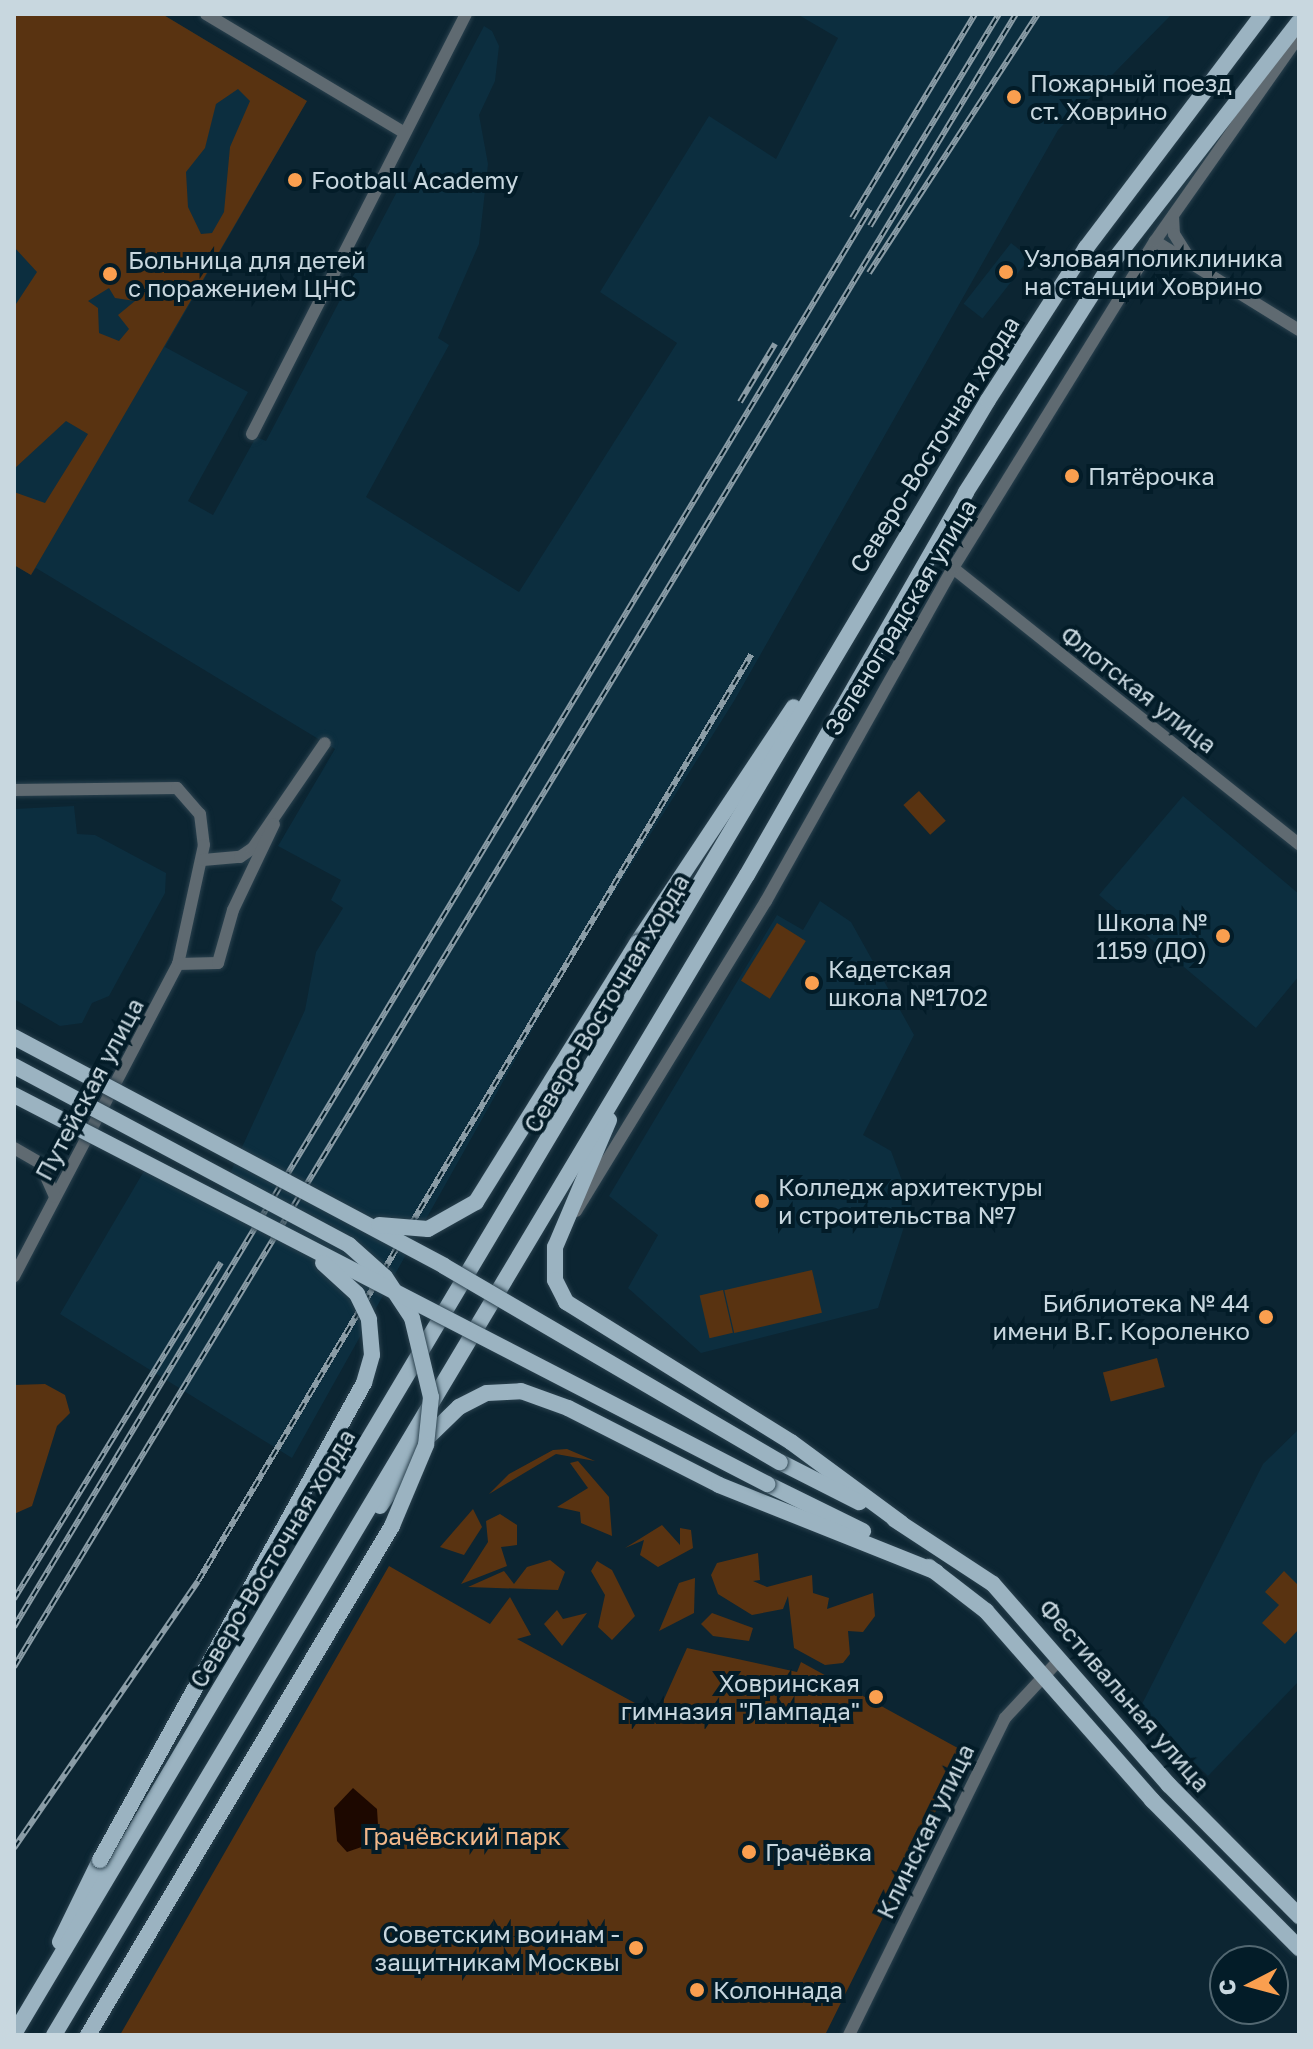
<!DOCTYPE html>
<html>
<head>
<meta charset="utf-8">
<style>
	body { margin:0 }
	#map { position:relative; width:1313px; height:2049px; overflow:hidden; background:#0c2532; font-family:"Golos Text",sans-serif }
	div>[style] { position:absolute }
	.built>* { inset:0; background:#0c2e3f; transform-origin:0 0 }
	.green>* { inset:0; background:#593311; transform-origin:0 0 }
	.water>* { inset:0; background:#1d0800 }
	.roads { filter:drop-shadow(0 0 2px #2a414e) drop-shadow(0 0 2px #2a414e) }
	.minor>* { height:12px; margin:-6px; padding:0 6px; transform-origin:6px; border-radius:6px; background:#5f6a71 }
	.major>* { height:16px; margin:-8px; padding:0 8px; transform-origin:8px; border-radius:8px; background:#9bb3c1 }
	.rail>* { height:6px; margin-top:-3px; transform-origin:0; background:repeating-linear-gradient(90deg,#031c28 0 9px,#8a9ca6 0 18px); box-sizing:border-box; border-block:2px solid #8a9ca6 }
	.bridges { filter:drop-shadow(0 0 2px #2a414e) drop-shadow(0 0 2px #2a414e) }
	.major-bridge>* { height:16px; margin:-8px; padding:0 8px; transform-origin:8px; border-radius:8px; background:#9bb3c1 }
	.dots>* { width:22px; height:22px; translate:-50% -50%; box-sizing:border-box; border:4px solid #031c28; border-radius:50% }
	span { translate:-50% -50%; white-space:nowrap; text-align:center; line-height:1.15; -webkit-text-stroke:8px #031c28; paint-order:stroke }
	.poi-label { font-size:24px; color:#c8d7df }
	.left { translate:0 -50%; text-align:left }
	.right { translate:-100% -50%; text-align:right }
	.street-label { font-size:24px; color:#c8d7df }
	.park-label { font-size:24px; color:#f2b88a }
	.frame { position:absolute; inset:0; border:16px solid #c8d7df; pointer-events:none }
	.north { position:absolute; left:1209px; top:1945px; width:80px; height:80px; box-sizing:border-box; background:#031c28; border:2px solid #526771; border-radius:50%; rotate:264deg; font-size:22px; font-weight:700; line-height:32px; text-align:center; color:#c8d7df }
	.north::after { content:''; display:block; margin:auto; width:28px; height:36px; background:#fa9f4f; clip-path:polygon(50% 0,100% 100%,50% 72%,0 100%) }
</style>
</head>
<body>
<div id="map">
	<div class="built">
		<div style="clip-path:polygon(14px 14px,162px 14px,307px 101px,165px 347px,248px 392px,188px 501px,213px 515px,256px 437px,266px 441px,484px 26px,492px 31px,499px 46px,495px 81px,479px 115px,488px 164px,479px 244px,438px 338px,449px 345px,366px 497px,519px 592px,677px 343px,600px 292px,709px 116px,776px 159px,838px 38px,797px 14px,1172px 14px,1058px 130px,734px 701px,569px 964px,292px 1458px,60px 1314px,147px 1166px,216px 1204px,305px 1010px,316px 952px,343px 908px,331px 900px,341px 880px,278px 846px,335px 749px,36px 568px,31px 575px,14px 565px)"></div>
		<div style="left:1011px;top:243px;width:24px;height:77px;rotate:38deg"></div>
		<div style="clip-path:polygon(1183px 796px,1299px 894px,1299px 976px,1256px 1028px,1099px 895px)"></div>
		<div style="clip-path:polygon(74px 806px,77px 834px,95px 835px,166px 873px,165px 893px,109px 996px,92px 1003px,82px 1023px,60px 1026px,14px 999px,14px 809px)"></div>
		<div style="clip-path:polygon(820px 901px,851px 922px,914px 1035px,863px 1135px,891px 1151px,911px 1205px,878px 1308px,701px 1353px,628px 1288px,658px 1235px,609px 1196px,777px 915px,803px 930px)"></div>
		<div style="clip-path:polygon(1299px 1429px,1299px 1681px,1208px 1776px,1140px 1708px,1263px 1464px)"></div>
	</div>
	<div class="green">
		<div style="clip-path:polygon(evenodd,14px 14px,162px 14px,307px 101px,31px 575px,14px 565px,14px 492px,45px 503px,88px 434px,66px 421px,14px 469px,14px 307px,37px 272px,14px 247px,14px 14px,238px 89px,250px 101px,230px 147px,224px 212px,212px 233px,201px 234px,188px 207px,186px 172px,205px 148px,216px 104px,238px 89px,14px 14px,109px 288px,115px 298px,135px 301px,118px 315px,129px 329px,119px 341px,99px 333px,98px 308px,88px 301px,109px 288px)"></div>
		<div style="left:919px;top:791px;width:40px;height:21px;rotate:48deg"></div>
		<div style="left:777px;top:923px;width:34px;height:68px;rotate:32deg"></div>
		<div style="left:812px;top:1270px;width:44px;height:90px;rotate:77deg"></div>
		<div style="left:723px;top:1290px;width:44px;height:24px;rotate:77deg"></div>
		<div style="left:1157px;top:1358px;width:30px;height:56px;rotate:75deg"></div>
		<div style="clip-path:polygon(45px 1384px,65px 1395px,70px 1413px,57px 1426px,32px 1506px,14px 1514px,14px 1385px)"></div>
		<div style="clip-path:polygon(567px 1449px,595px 1461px,556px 1454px,489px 1494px,509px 1474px,553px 1450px)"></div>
		<div style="clip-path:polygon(578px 1461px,609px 1497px,612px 1536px,581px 1523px,580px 1512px,557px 1507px,588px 1488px,570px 1463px)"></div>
		<div style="clip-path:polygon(473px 1509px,482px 1527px,464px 1555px,440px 1547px)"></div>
		<div style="clip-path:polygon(500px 1514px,517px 1525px,517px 1545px,501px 1547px,507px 1566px,461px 1584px,488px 1542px,486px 1521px)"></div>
		<div style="clip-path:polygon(662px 1525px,680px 1545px,680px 1528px,691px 1530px,693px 1548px,658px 1567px,640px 1555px,644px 1540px,625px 1548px)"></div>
		<div style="clip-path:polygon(758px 1553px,760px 1580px,753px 1581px,767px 1587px,812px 1575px,813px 1593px,829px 1598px,827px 1609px,873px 1593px,875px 1616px,863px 1632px,848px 1631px,850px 1654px,843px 1663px,825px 1665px,794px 1648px,788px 1596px,783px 1609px,752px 1615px,718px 1594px,711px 1575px,717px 1563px)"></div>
		<div style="clip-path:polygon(550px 1560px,565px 1572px,558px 1590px,468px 1587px,504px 1571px,514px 1584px,527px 1567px)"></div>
		<div style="clip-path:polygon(597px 1561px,612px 1570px,635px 1616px,612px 1640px,598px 1627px,605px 1595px,591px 1571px)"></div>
		<div style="clip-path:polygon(389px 1566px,490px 1624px,510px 1597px,531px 1635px,517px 1639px,657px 1715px,687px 1648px,797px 1672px,801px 1662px,965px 1752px,825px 2035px,120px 2035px)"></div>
		<div style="clip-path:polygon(1284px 1571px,1299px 1586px,1299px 1629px,1285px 1644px,1262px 1623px,1279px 1605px,1265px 1592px)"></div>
		<div style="clip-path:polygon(695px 1578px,694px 1613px,659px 1631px,679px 1583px)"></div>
		<div style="clip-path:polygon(557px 1610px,563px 1619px,587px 1613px,562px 1646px,544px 1624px)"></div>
		<div style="clip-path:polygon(712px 1613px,753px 1628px,749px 1641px,713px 1636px,701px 1624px)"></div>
	</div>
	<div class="water">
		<div style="clip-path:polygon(353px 1788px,377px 1809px,379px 1841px,347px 1852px,337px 1841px,334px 1808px)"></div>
	</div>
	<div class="roads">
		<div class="minor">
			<div style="left:206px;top:14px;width:230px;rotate:30.9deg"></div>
			<div style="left:1173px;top:216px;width:18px;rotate:87deg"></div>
			<div style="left:1174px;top:234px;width:36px;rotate:58deg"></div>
			<div style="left:1155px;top:241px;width:169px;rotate:31.7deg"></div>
			<div style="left:252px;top:434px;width:471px;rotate:-63deg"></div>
			<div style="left:953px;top:568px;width:443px;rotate:38.6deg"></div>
			<div style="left:14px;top:790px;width:163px;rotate:-0.7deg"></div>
			<div style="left:177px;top:788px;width:35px;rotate:49deg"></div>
			<div style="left:200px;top:814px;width:31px;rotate:83deg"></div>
			<div style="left:204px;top:845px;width:122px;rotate:102.3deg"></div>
			<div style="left:178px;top:964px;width:353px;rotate:117.7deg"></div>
			<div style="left:203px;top:860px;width:37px;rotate:-5deg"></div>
			<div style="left:240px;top:857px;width:16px;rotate:-35deg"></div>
			<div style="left:253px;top:848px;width:127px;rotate:-55.6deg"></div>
			<div style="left:178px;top:964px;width:40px;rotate:-1.4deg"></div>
			<div style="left:218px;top:963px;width:55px;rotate:-74.2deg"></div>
			<div style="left:233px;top:910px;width:95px;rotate:-64.5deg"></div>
			<div style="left:14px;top:1148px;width:30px;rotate:30deg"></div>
			<div style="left:40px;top:1163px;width:37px;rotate:66deg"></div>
			<div style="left:576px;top:1211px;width:364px;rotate:-58.5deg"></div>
			<div style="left:766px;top:901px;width:382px;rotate:-60.7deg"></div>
			<div style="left:953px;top:568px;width:384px;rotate:-58.3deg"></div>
			<div style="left:1155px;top:241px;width:251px;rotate:-54.9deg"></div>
			<div style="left:849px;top:2035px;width:353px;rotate:-63.8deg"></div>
			<div style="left:1005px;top:1718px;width:81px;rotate:-47deg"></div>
		</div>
		<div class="major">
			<div style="left:637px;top:943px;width:283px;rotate:-56.4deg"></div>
			<div style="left:609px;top:1120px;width:138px;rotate:113deg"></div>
			<div style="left:555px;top:1247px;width:33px;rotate:90deg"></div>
			<div style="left:555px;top:1280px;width:25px;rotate:63deg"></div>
			<div style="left:566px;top:1302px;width:265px;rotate:31.9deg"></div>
			<div style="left:791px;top:1442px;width:137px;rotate:36.4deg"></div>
			<div style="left:780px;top:1462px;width:89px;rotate:26.9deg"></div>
			<div style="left:767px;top:1484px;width:107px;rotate:26.1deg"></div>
			<div style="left:380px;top:1506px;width:81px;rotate:-55.5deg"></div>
			<div style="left:426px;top:1439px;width:46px;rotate:-44.1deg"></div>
			<div style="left:459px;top:1407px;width:31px;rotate:-27deg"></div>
			<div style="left:487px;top:1393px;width:34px;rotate:-3deg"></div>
			<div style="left:521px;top:1391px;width:50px;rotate:19.9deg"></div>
			<div style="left:568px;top:1408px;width:169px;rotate:27deg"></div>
			<div style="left:719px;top:1485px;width:234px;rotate:21.8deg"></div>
			<div style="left:894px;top:1519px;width:118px;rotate:33.3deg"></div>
			<div style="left:993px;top:1584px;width:267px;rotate:48.8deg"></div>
			<div style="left:1169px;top:1785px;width:185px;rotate:45.2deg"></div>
			<div style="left:929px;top:1567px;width:72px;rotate:37.7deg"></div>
			<div style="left:986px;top:1611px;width:252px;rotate:48.7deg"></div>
			<div style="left:1152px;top:1800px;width:209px;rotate:45.2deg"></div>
			<div style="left:60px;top:1942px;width:91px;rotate:-64deg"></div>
			<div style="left:14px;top:2034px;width:1902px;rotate:-59.2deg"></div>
			<div style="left:988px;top:400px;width:181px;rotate:-57.2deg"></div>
			<div style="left:1086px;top:248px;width:293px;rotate:-52.9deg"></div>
			<div style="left:54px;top:2035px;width:1351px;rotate:-59.15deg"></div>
			<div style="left:747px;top:875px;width:441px;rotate:-60.2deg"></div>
			<div style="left:966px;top:492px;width:270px;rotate:-57.5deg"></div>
			<div style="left:1111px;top:264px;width:306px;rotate:-52.2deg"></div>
		</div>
	</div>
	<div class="rail">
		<div style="left:852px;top:218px;width:238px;rotate:-58.9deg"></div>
		<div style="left:870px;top:226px;width:248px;rotate:-58.7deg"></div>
		<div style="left:869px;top:273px;width:309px;rotate:-56.9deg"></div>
		<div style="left:740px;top:402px;width:68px;rotate:-58.9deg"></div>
		<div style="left:14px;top:1599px;width:395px;rotate:-58.4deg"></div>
		<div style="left:14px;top:1627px;width:1656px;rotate:-58.88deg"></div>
		<div style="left:14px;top:1667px;width:1933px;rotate:-58.78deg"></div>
		<div style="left:14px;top:1848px;width:324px;rotate:-55.4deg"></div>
		<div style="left:198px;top:1581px;width:1079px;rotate:-59.15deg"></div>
	</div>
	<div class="bridges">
		<div class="major-bridge">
			<div style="left:14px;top:1037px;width:487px;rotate:28deg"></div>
			<div style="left:444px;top:1266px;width:389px;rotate:30.3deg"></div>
			<div style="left:14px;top:1066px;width:380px;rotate:28.1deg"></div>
			<div style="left:349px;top:1245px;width:48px;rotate:41.6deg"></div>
			<div style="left:385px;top:1277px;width:49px;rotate:56.6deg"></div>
			<div style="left:412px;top:1318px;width:81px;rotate:76.5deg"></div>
			<div style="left:431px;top:1397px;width:48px;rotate:95.9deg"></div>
			<div style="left:426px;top:1445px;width:88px;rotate:112.8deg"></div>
			<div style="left:392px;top:1526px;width:593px;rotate:120.85deg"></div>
			<div style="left:14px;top:1095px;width:848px;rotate:27.32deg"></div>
			<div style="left:379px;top:1225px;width:49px;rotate:4.7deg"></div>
			<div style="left:428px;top:1229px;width:55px;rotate:-29.4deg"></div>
			<div style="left:476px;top:1202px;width:305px;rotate:-58.1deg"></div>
			<div style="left:100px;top:1860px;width:545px;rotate:-61.04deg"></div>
			<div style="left:364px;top:1383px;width:29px;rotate:-74deg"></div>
			<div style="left:372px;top:1355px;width:36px;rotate:-95deg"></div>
			<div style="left:369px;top:1319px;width:28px;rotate:-116deg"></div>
			<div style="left:357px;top:1294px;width:46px;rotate:-137.6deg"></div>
		</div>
	</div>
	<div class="dots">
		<div style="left:1014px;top:97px;background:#fa9f4f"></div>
		<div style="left:295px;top:180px;background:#fa9f4f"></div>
		<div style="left:1006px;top:272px;background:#fa9f4f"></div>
		<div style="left:110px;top:274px;background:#fa9f4f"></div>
		<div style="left:1072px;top:476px;background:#fa9f4f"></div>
		<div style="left:1223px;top:936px;background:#fa9f4f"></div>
		<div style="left:812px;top:983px;background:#fa9f4f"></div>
		<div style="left:762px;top:1201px;background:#fa9f4f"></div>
		<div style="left:1266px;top:1317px;background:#fa9f4f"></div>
		<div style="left:876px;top:1697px;background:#fa9f4f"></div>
		<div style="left:749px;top:1852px;background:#fa9f4f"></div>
		<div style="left:636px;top:1948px;background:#fa9f4f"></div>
		<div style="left:697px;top:1990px;background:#fa9f4f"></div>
	</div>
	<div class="poi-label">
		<span class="left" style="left:1030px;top:97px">Пожарный поезд<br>ст. Ховрино</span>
		<span class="left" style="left:311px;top:180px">Football Academy</span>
		<span class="left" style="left:1024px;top:272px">Узловая поликлиника<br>на станции Ховрино</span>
		<span class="left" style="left:128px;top:274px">Больница для детей<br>с поражением ЦНС</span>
		<span class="left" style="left:1088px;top:476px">Пятёрочка</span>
		<span class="right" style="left:1207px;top:936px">Школа №<br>1159 (ДО)</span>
		<span class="left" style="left:828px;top:983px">Кадетская<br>школа №1702</span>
		<span class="left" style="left:778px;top:1201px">Колледж архитектуры<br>и строительства №7</span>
		<span class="right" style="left:1250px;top:1317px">Библиотека № 44<br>имени В.Г. Короленко</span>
		<span class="right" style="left:860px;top:1697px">Ховринская<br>гимназия "Лампада"</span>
		<span class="left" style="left:765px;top:1852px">Грачёвка</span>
		<span class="right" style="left:620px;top:1948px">Советским воинам -<br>защитникам Москвы</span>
		<span class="left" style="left:713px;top:1990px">Колоннада</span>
	</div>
	<div class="street-label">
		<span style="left:934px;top:444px;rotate:-58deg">Северо-Восточная хорда</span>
		<span style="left:900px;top:617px;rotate:-59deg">Зеленоградская улица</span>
		<span style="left:1139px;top:689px;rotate:38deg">Флотская улица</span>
		<span style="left:606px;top:1003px;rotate:-59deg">Северо-Восточная хорда</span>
		<span style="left:89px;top:1089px;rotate:-62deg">Путейская улица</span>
		<span style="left:272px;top:1558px;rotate:-59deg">Северо-Восточная хорда</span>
		<span style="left:1125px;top:1695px;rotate:49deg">Фестивальная улица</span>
		<span style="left:925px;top:1831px;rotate:-64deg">Клинская улица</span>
	</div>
	<div class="park-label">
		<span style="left:462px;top:1836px">Грачёвский парк</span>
	</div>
	<div class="frame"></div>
	<div class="north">С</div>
</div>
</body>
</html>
